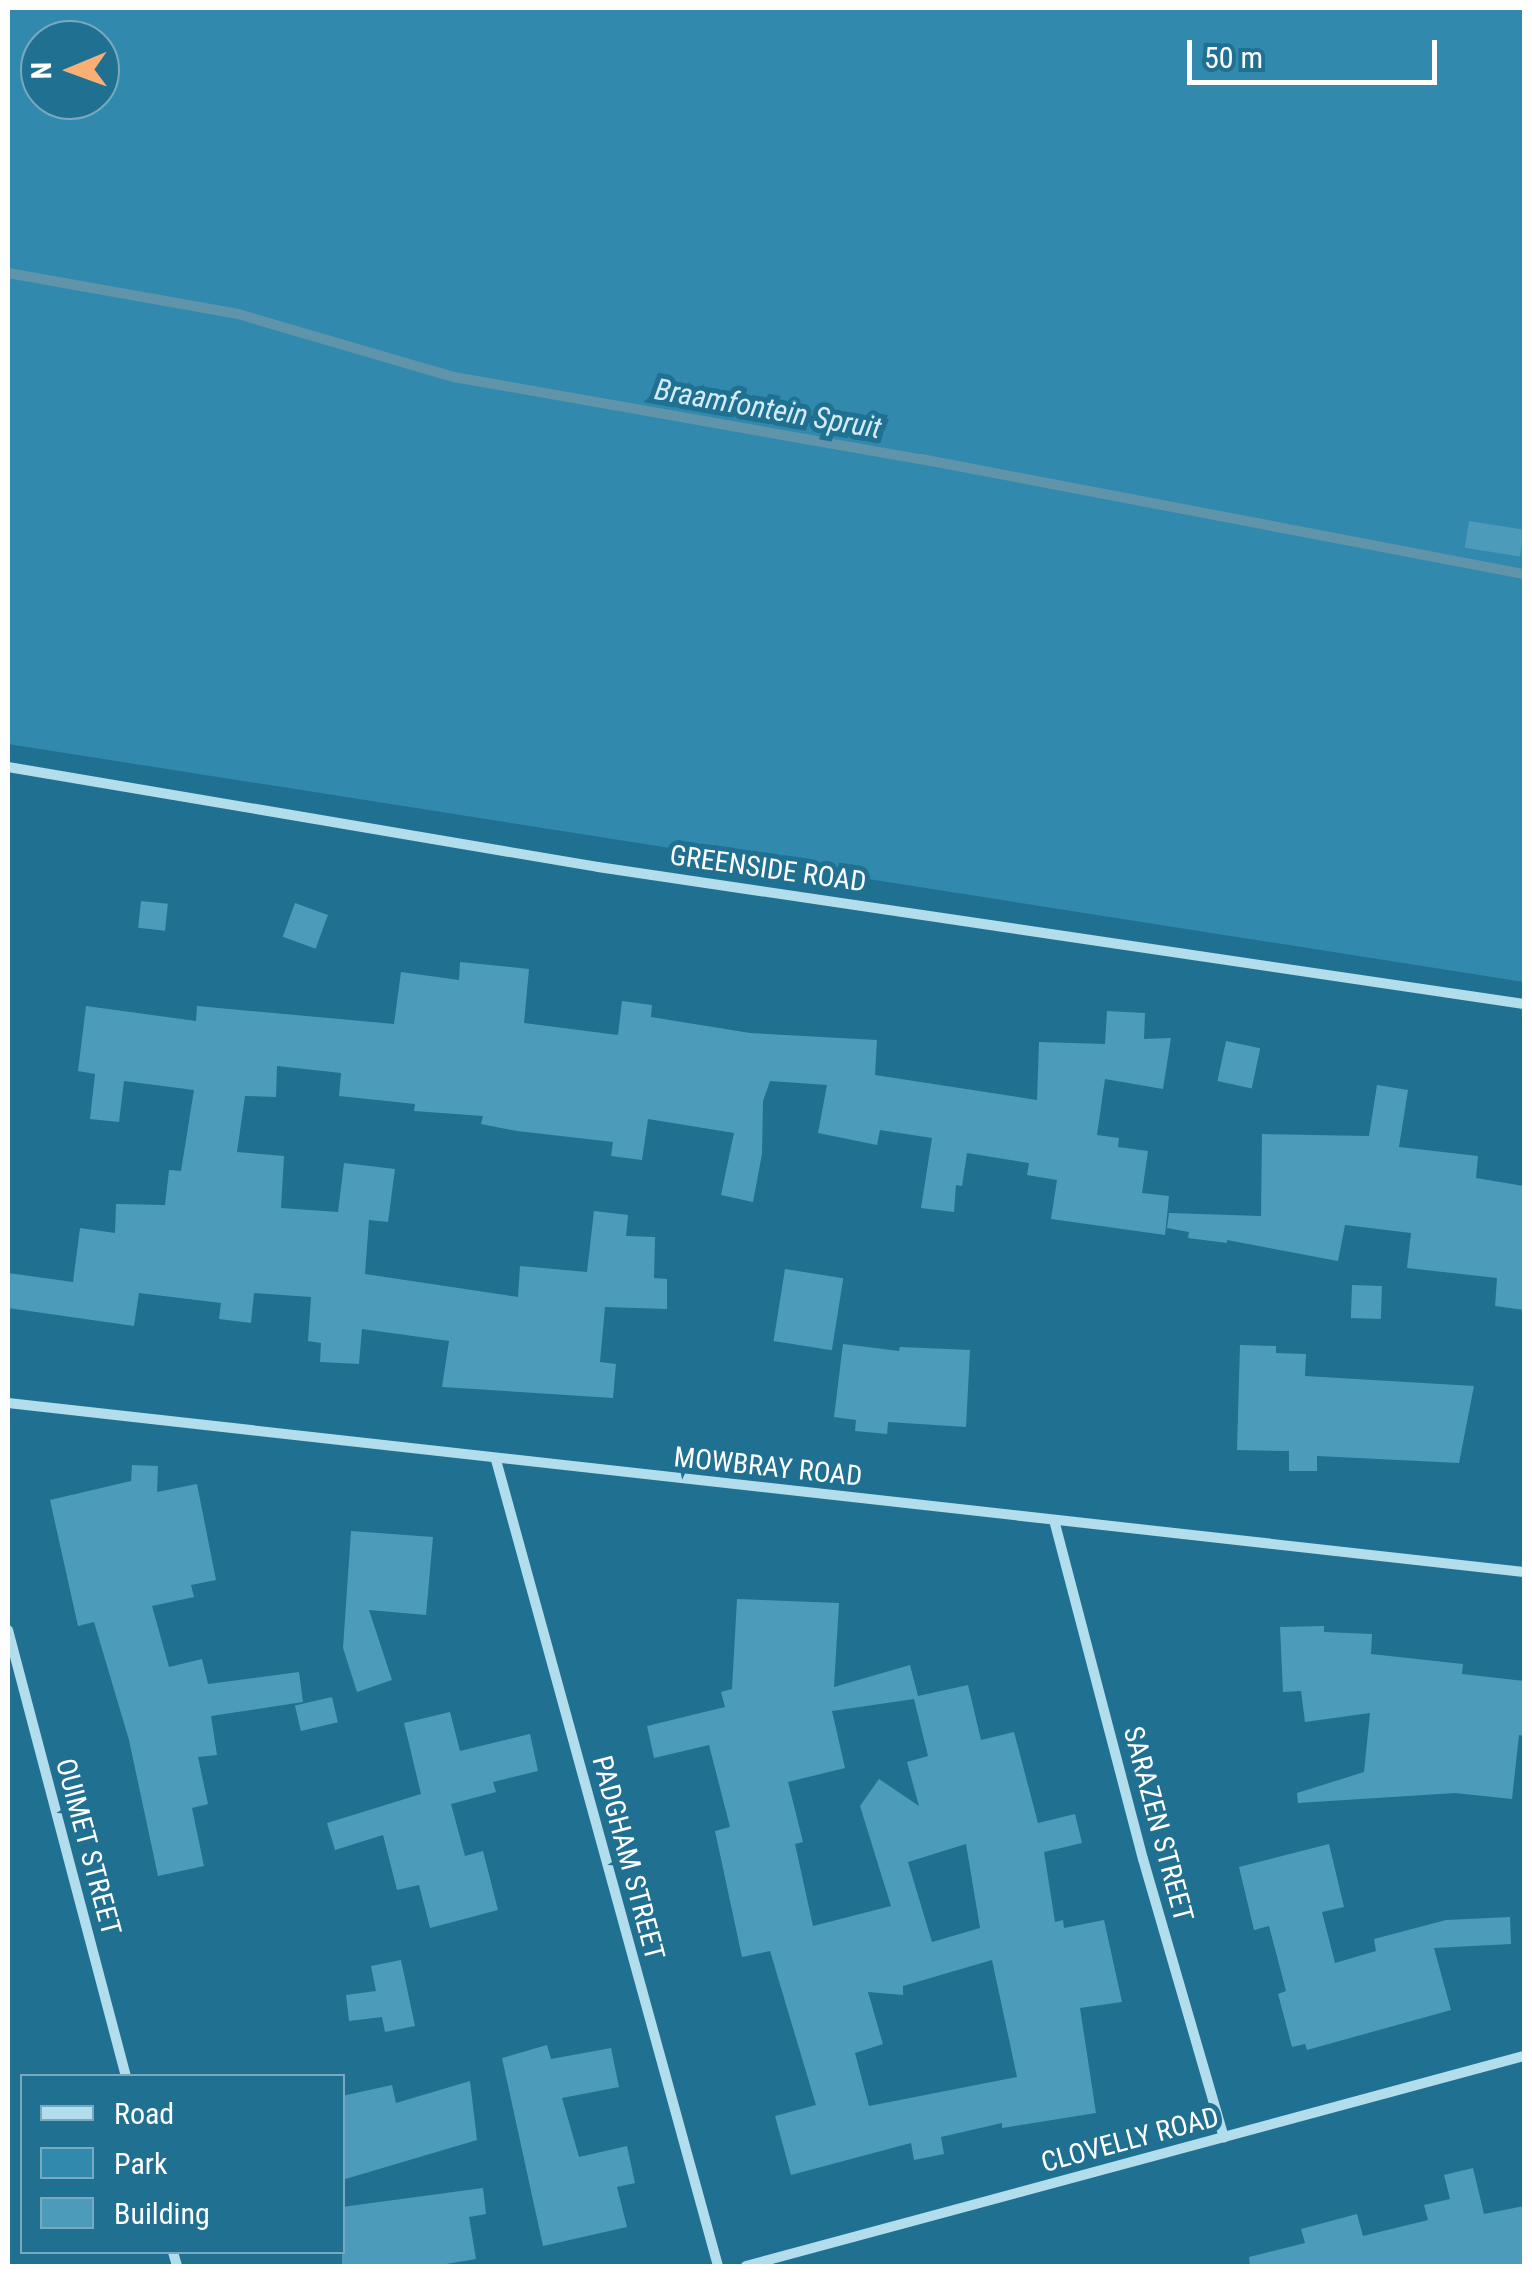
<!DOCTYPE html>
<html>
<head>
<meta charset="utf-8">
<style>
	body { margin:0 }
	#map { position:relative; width:1532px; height:2274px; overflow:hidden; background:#207092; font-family:"Roboto Condensed",sans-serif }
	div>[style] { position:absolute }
	.green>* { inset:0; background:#318aae }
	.stream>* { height:10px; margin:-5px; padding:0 5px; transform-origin:5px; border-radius:5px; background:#6094aa }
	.building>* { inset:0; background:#4d9bba; transform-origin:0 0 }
	.street>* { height:10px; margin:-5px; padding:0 5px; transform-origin:5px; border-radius:5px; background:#b2dded }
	span { translate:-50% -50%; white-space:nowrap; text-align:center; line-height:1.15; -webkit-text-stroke:10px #207092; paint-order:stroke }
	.street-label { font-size:28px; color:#fff }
	.water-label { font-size:30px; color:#d2edf7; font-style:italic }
	.frame { position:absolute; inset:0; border:10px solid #fff; pointer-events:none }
	.legend { position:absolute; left:20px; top:2074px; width:325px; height:180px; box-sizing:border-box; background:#207092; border:2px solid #79a9be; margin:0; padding:12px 18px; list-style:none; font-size:30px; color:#fff }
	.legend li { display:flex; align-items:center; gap:20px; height:50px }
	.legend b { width:50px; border:2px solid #79a9be }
	.north { position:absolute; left:20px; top:20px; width:100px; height:100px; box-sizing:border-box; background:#207092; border:2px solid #79a9be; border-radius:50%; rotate:269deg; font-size:28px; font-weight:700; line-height:40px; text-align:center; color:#fff }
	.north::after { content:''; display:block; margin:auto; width:35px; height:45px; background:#fab074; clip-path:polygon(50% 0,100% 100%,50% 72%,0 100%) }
	.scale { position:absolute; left:1187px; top:40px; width:250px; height:45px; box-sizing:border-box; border:5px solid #fff; border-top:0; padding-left:12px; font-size:30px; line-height:35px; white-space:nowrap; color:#fff; -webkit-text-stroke:8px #207092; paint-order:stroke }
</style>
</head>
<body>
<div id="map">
	<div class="green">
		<div style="clip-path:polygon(evenodd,8px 8px,1524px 8px,1524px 982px,8px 744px,8px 8px,40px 40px,100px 40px,100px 100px,40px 100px,40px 40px)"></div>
	</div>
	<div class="stream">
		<div style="left:8px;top:273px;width:234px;rotate:10.1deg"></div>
		<div style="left:238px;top:314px;width:225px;rotate:16.3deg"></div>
		<div style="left:454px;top:377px;width:474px;rotate:10deg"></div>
		<div style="left:921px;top:459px;width:614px;rotate:10.8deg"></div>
	</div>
	<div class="building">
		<div style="left:1469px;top:521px;width:56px;height:27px;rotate:9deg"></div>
		<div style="left:141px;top:901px;width:27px;height:27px;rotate:6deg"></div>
		<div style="left:295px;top:903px;width:35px;height:36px;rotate:20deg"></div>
		<div style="clip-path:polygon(460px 962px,529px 969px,524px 1023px,618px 1035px,622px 1001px,652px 1005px,651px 1017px,750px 1033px,877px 1040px,875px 1075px,1037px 1100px,1039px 1042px,1105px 1044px,1107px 1011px,1145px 1013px,1144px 1039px,1171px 1038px,1163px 1089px,1105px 1079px,1097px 1135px,1119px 1138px,1118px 1147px,1148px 1151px,1142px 1193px,1169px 1196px,1165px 1235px,1051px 1219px,1057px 1180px,1027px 1175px,1029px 1163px,967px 1153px,962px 1186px,956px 1185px,954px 1212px,921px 1208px,932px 1138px,880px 1130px,877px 1145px,818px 1133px,827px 1085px,770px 1081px,763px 1101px,762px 1154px,753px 1202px,721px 1195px,734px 1133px,648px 1119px,642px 1160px,611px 1156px,613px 1142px,517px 1131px,481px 1124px,483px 1116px,414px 1111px,415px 1104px,339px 1096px,341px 1073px,277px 1066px,276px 1097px,245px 1096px,237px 1152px,284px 1156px,281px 1208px,338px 1212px,344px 1163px,395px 1169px,388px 1222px,369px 1220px,365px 1274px,518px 1297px,520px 1266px,587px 1272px,594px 1211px,628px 1215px,626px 1236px,655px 1237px,654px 1278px,667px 1279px,667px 1309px,605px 1307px,600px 1362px,616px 1364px,613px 1398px,442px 1387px,449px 1341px,362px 1329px,359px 1364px,320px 1362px,321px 1343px,308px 1341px,311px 1297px,254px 1293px,251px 1323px,219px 1319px,221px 1303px,139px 1293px,134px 1326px,8px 1308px,8px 1273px,73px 1282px,80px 1228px,115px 1233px,116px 1204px,165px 1205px,169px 1170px,181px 1171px,194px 1090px,124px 1081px,119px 1122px,90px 1119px,95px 1074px,78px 1071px,86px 1006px,196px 1021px,197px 1006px,394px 1024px,401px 972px,459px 980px)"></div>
		<div style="left:1226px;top:1041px;width:35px;height:41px;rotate:12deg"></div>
		<div style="clip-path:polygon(1377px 1085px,1408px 1090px,1399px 1147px,1478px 1156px,1476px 1178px,1524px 1186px,1524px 1310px,1495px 1306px,1497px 1278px,1407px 1268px,1411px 1233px,1345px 1225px,1338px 1261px,1227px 1240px,1227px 1243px,1188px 1238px,1189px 1232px,1167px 1228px,1169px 1213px,1261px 1216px,1262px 1134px,1369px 1136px)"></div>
		<div style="left:785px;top:1269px;width:59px;height:73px;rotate:9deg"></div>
		<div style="left:1352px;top:1285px;width:30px;height:33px;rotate:2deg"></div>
		<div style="clip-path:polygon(843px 1344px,899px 1351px,900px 1347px,970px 1350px,966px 1427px,888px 1422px,887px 1434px,855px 1431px,856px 1420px,834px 1417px)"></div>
		<div style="clip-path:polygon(1240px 1345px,1276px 1346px,1276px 1353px,1306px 1354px,1305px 1376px,1474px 1386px,1459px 1463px,1317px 1456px,1317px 1471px,1289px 1471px,1289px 1451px,1237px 1450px)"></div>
		<div style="clip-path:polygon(132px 1465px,158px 1466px,157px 1492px,197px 1484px,216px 1580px,191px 1585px,194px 1597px,152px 1606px,169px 1667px,202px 1659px,208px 1684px,299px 1672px,303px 1702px,211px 1716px,217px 1755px,198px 1757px,208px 1804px,192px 1808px,204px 1866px,158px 1876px,129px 1740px,94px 1622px,78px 1626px,50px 1500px,131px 1481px)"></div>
		<div style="clip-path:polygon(351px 1531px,433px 1537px,426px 1615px,369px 1610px,392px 1680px,357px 1692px,343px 1648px)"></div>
		<div style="clip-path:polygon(evenodd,737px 1599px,839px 1603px,834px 1687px,910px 1665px,918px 1696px,968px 1685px,981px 1740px,1014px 1732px,1038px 1823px,1075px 1814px,1082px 1843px,1044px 1852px,1055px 1922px,1063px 1920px,1064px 1928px,1104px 1920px,1122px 2002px,1080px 2008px,1096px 2113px,1002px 2128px,1002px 2123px,941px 2137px,944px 2154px,914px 2160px,911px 2143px,791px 2175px,775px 2116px,816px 2105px,770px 1951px,742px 1957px,715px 1831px,730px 1827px,709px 1745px,654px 1758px,647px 1726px,725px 1707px,721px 1692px,732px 1689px,737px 1599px,914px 1699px,928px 1756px,907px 1762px,919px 1806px,879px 1779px,860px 1806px,891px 1906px,813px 1926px,795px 1844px,803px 1842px,788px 1782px,845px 1768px,832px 1711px,914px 1699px,737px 1599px,966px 1844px,980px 1928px,932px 1942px,908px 1862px,966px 1844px,737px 1599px,992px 1960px,1017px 2077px,869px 2106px,855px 2053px,883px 2044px,868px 1992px,903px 1995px,903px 1986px,992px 1960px)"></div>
		<div style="clip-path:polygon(1324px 1626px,1324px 1632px,1372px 1634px,1371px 1654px,1463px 1664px,1462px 1674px,1524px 1681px,1524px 1736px,1519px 1735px,1512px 1799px,1455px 1793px,1298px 1803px,1297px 1793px,1364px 1772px,1370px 1713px,1305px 1722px,1301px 1691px,1283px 1692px,1280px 1627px)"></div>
		<div style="left:332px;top:1697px;width:26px;height:38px;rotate:77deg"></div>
		<div style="clip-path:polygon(450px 1712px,460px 1751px,530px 1734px,538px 1771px,493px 1782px,496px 1792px,451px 1804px,465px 1856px,483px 1851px,498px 1910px,430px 1928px,419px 1885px,397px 1890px,383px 1835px,335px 1850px,327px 1823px,421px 1794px,404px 1723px)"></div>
		<div style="clip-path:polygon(1329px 1844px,1344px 1907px,1322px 1912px,1335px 1963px,1376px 1951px,1374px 1939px,1446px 1920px,1510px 1917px,1511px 1944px,1434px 1948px,1451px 2010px,1307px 2050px,1305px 2044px,1292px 2047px,1278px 1994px,1286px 1991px,1269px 1926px,1254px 1930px,1239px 1867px)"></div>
		<div style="clip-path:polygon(401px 1960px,415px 2026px,385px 2032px,382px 2017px,349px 2021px,346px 1995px,376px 1991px,371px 1966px)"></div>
		<div style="clip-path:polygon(547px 2045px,551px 2059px,611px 2048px,619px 2087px,562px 2098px,579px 2157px,627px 2146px,635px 2183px,617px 2187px,627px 2227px,543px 2246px,502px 2058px)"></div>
		<div style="clip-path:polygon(470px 2081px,477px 2140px,342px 2180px,342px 2096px,392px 2085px,396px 2103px)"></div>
		<div style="clip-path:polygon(1473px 2168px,1484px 2214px,1524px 2206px,1524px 2266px,1250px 2266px,1249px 2257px,1305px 2243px,1301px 2229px,1357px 2214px,1363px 2236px,1428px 2220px,1424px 2205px,1450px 2199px,1444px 2175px)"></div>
		<div style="clip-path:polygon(483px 2188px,486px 2214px,469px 2217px,476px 2259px,434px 2266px,342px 2266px,342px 2207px)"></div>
	</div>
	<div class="street">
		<div style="left:8px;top:767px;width:598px;rotate:9.62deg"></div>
		<div style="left:598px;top:867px;width:936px;rotate:8.42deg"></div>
		<div style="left:8px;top:1403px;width:1525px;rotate:6.36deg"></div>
		<div style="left:496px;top:1460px;width:836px;rotate:74.6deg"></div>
		<div style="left:1054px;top:1520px;width:350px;rotate:75.3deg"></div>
		<div style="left:1143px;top:1859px;width:290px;rotate:73.8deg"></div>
		<div style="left:8px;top:1630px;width:461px;rotate:75.2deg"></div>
		<div style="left:173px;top:2252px;width:15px;rotate:74deg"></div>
		<div style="left:746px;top:2266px;width:806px;rotate:-15.11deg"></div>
	</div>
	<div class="street-label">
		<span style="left:768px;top:869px;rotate:8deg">GREENSIDE ROAD</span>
		<span style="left:768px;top:1467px;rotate:6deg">MOWBRAY ROAD</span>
		<span style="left:1158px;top:1824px;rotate:75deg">SARAZEN STREET</span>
		<span style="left:88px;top:1847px;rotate:75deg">OUIMET STREET</span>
		<span style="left:628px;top:1858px;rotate:75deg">PADGHAM STREET</span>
		<span style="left:1130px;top:2140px;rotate:-15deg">CLOVELLY ROAD</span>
	</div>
	<div class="water-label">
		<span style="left:768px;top:409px;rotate:10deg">Braamfontein Spruit</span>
	</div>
	<div class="frame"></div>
	<ul class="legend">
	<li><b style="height:12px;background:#b2dded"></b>Road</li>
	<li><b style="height:28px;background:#318aae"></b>Park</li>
	<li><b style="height:28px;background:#4d9bba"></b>Building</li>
	</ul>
	<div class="north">N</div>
	<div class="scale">50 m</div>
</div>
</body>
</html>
